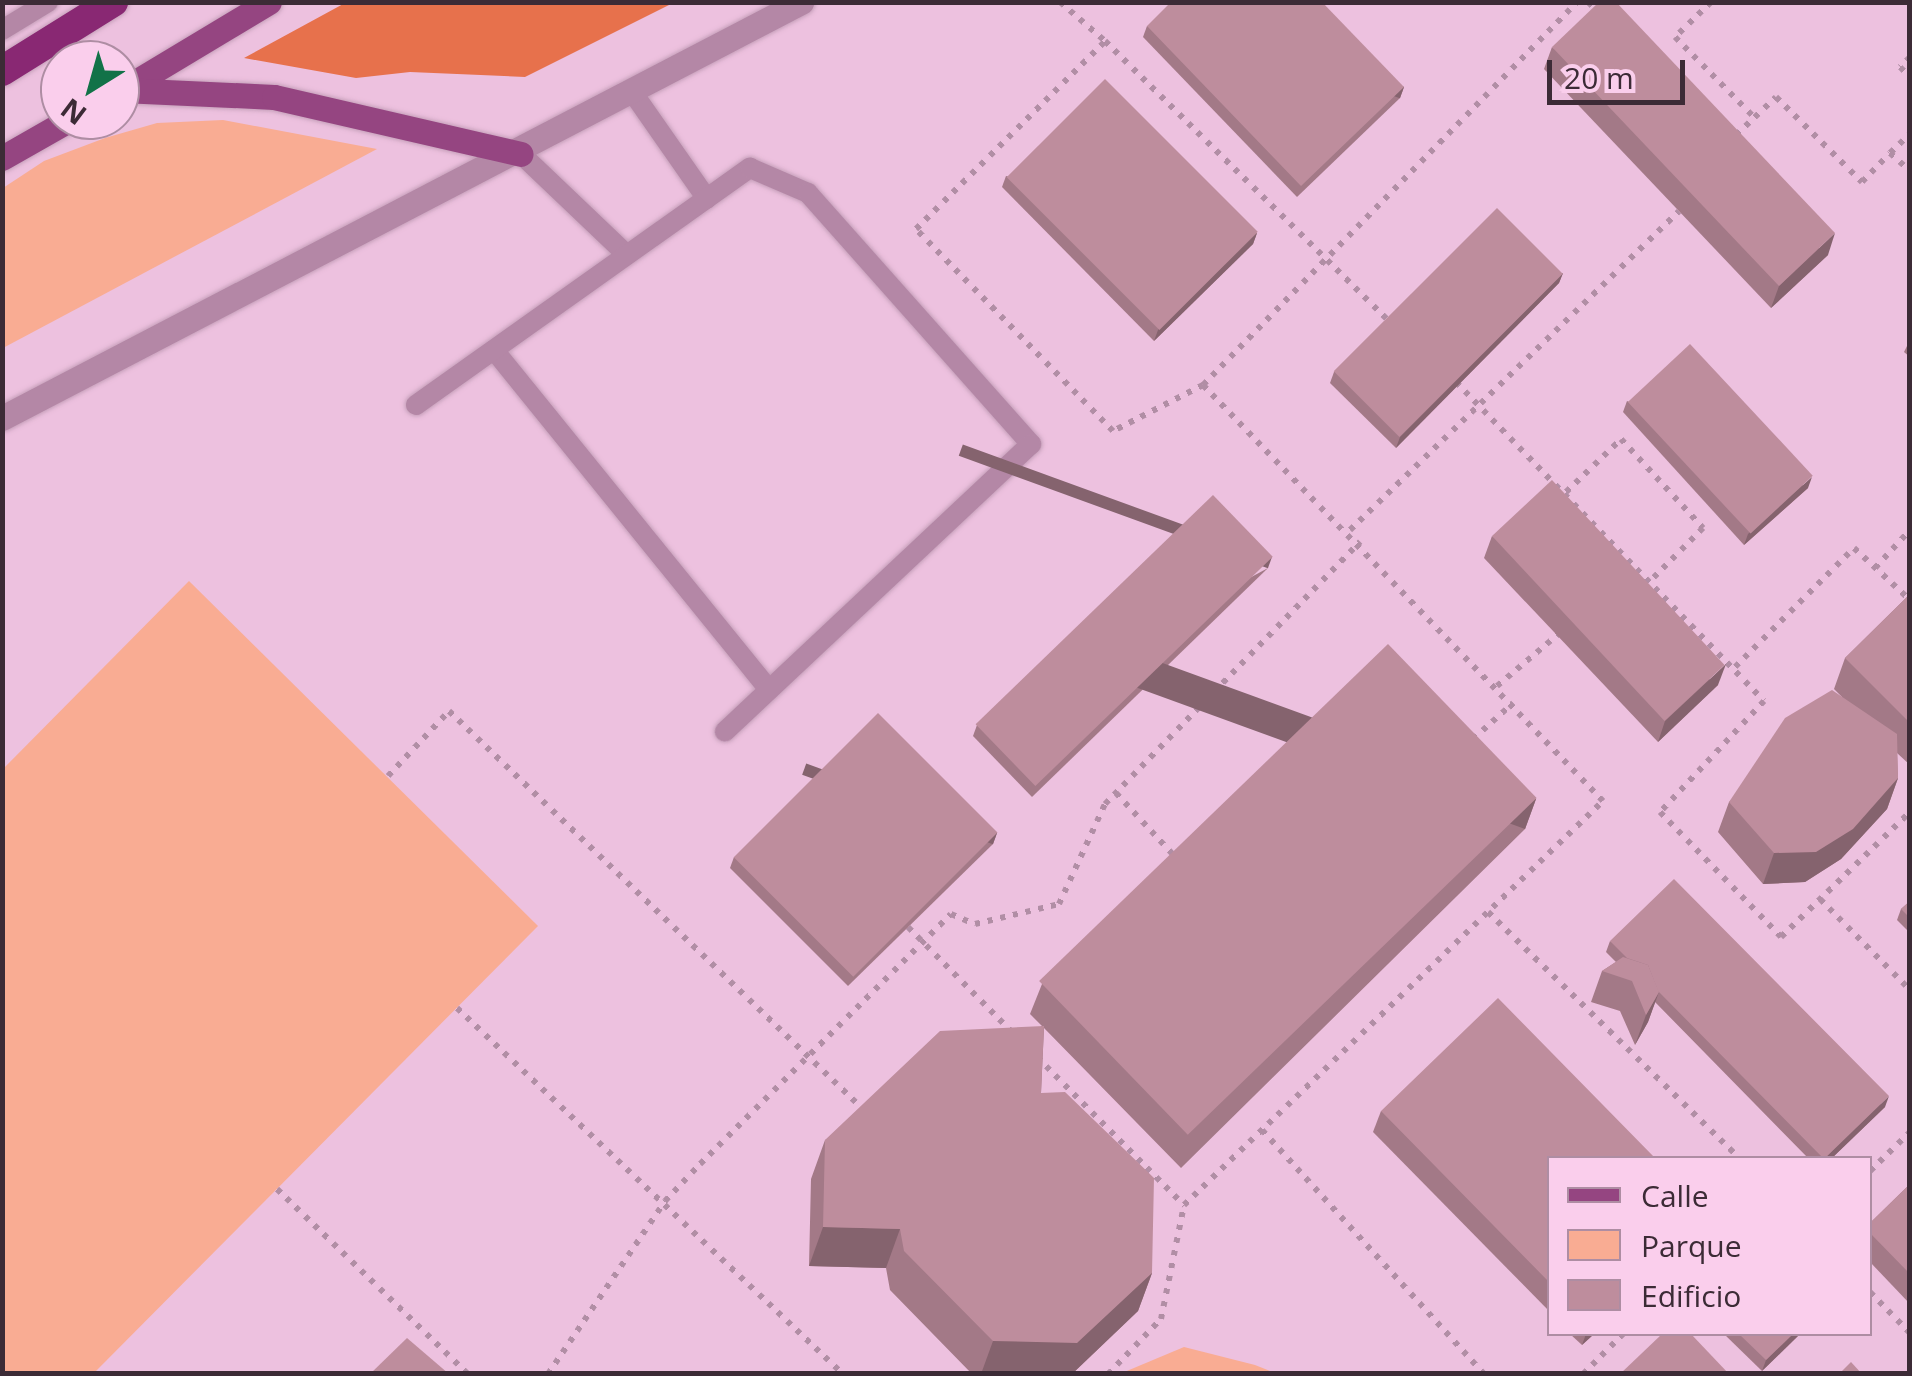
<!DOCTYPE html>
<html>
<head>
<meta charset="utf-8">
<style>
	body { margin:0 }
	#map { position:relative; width:1912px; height:1376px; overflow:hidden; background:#edc1df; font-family:"Open Sans",sans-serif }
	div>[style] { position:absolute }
	.green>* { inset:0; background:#f9ac93 }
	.forest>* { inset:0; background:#e7714c }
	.path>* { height:6px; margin-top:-3px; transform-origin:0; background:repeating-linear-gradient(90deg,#b18ea5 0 5px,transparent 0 13px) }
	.roads { filter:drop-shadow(0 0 2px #c6a0ba) drop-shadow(0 0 2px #c6a0ba) }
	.lane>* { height:20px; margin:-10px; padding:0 10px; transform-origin:10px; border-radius:10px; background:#b487a6 }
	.street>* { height:25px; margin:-12.5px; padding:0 12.5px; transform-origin:12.5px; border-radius:12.5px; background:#b487a6 }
	.primary>* { height:25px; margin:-12.5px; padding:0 12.5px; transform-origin:12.5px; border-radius:12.5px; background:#954581 }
	.highway>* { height:30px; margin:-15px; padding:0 15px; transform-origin:15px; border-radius:15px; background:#892873 }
	.wall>* { inset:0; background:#a37987 }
	.shaded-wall>* { inset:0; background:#85636e; transform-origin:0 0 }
	.building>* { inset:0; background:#be8d9d; transform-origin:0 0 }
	span { translate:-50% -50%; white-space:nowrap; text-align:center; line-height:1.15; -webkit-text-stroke:10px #faceec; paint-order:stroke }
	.frame { position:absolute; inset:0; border:5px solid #3c2b36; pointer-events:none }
	.legend { position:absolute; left:1547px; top:1156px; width:325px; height:180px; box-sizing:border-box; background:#faceec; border:2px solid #ae8da3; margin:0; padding:12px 18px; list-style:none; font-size:30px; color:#3c2b36 }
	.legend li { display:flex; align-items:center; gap:20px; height:50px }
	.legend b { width:50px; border:2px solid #ae8da3 }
	.north { position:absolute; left:40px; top:40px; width:100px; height:100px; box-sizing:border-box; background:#faceec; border:2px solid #ae8da3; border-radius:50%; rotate:217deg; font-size:28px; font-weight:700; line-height:40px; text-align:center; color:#3c2b36 }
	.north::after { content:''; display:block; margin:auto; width:35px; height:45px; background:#127248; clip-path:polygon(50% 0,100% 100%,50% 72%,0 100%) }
	.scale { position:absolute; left:1547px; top:60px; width:138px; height:45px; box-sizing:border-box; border:5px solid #3c2b36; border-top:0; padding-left:12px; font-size:30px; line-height:35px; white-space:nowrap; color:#3c2b36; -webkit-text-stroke:8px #faceec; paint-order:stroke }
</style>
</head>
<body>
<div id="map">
	<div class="green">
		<div style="clip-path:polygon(223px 120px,377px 149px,3px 348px,3px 188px,44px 161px,105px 138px,157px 123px)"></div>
		<div style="clip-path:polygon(189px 581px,538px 926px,94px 1373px,3px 1373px,3px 769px)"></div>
		<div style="clip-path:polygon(1184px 1347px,1255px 1365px,1275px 1373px,1122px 1373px)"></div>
	</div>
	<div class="forest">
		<div style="clip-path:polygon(345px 3px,345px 2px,673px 3px,525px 77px,410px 72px,356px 78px,244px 58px)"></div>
	</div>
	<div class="path">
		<div style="left:1060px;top:2px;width:60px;rotate:40.9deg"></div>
		<div style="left:1588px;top:2px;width:17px;rotate:45deg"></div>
		<div style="left:1711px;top:2px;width:50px;rotate:135.8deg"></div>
		<div style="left:1675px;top:37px;width:112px;rotate:45.4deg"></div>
		<div style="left:1910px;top:57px;width:14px;rotate:135deg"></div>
		<div style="left:1900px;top:67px;width:14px;rotate:45deg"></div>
		<div style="left:1736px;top:135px;width:55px;rotate:-43.5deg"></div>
		<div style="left:1776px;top:97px;width:121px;rotate:44.7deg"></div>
		<div style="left:1862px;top:182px;width:40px;rotate:-46deg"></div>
		<div style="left:1890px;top:153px;width:27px;rotate:42deg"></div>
		<div style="left:1890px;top:153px;width:28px;rotate:-44deg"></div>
		<div style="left:1456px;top:382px;width:443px;rotate:46deg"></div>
		<div style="left:1764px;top:701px;width:152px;rotate:133.1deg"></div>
		<div style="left:1660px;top:812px;width:174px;rotate:45.9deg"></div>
		<div style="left:1781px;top:937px;width:180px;rotate:-44.1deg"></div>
		<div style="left:1203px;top:385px;width:101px;rotate:152.9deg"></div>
		<div style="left:1113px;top:431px;width:282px;rotate:-134.3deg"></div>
		<div style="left:916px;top:229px;width:267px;rotate:-44.8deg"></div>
		<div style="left:1105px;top:41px;width:402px;rotate:44.6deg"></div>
		<div style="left:1566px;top:492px;width:76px;rotate:-43.9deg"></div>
		<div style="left:1621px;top:439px;width:121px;rotate:47.3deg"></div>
		<div style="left:1703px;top:528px;width:75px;rotate:135deg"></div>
		<div style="left:1350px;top:530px;width:458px;rotate:-44.1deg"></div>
		<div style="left:1875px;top:568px;width:52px;rotate:-47.4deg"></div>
		<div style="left:1735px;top:667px;width:168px;rotate:-45deg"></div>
		<div style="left:1854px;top:548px;width:76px;rotate:42.9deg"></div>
		<div style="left:1497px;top:686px;width:84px;rotate:-40.2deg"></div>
		<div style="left:1473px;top:739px;width:54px;rotate:-42deg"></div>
		<div style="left:388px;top:776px;width:89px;rotate:-46.8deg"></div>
		<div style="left:449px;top:711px;width:579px;rotate:43.88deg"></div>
		<div style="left:1116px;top:793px;width:91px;rotate:47.2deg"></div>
		<div style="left:1820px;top:899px;width:128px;rotate:45.3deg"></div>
		<div style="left:1488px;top:912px;width:351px;rotate:44.4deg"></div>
		<div style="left:908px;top:927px;width:151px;rotate:45.3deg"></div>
		<div style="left:457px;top:1008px;width:532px;rotate:43.48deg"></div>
		<div style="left:1037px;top:1057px;width:209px;rotate:45.2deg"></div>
		<div style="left:1262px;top:1130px;width:330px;rotate:47.7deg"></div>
		<div style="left:1870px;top:1171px;width:56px;rotate:-44.3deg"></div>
		<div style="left:277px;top:1189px;width:266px;rotate:44.1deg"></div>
		<div style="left:1870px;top:1292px;width:57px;rotate:45.7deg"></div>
		<div style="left:548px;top:1374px;width:209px;rotate:-55.9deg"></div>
		<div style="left:665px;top:1201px;width:51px;rotate:-46.6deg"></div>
		<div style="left:700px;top:1164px;width:354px;rotate:-44.9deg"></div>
		<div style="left:951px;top:914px;width:26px;rotate:23deg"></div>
		<div style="left:975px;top:924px;width:86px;rotate:-13.4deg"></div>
		<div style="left:1059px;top:904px;width:110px;rotate:-65.3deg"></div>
		<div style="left:1105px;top:804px;width:366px;rotate:-45.8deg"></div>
		<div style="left:1108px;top:1374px;width:76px;rotate:-46.1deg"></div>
		<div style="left:1161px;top:1319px;width:116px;rotate:-78.6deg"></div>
		<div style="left:1184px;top:1205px;width:582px;rotate:-43.96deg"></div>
		<div style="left:1603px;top:801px;width:577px;rotate:-133.88deg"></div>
		<div style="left:1203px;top:385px;width:535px;rotate:-45.68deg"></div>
		<div style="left:1583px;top:1374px;width:57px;rotate:-45deg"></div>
	</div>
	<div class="roads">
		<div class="lane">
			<div style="left:2px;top:30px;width:54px;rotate:-31.3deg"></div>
			<div style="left:633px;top:93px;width:129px;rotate:55.1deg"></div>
			<div style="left:521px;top:154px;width:146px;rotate:43.6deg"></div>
			<div style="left:494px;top:350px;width:437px;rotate:51deg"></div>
			<div style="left:416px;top:405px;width:410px;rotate:-35.4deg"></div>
			<div style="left:750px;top:168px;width:63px;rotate:23.3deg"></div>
			<div style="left:808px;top:193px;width:336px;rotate:48.4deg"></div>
			<div style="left:1031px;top:444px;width:420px;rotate:136.8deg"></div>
		</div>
		<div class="street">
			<div style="left:2px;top:418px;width:901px;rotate:-27.5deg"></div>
		</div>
		<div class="primary">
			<div style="left:124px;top:89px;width:169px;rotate:-31deg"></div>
			<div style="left:122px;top:90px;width:152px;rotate:2.6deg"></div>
			<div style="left:274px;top:97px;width:253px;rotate:13deg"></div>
			<div style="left:2px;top:158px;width:77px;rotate:-29.6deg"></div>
		</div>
		<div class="highway">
			<div style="left:2px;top:71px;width:131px;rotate:-31.9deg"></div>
		</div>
	</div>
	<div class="wall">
		<div style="clip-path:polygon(1147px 26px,1404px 87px,1400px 98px,1297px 197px,1143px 37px)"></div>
		<div style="clip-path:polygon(1552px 47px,1828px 255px,1771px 308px,1544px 69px)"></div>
		<div style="clip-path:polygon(1006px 176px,1257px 233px,1253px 244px,1154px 341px,1002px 187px)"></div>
		<div style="clip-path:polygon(1563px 273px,1559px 283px,1396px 448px,1330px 383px,1334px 372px)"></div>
		<div style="clip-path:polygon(1910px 340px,1910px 357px,1904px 352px)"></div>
		<div style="clip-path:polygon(1627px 401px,1808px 488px,1744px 545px,1623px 412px)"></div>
		<div style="clip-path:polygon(1492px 536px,1718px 685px,1658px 742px,1484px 558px)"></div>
		<div style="clip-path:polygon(1268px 568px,1032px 797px,973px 736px,977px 725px)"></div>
		<div style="clip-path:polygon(1910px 594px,1910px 765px,1897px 753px,1898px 778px,1887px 809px,1841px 859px,1805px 882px,1763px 884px,1718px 832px,1729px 802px,1842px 697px,1834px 689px,1845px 658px)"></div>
		<div style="clip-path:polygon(1536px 799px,1525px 829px,1181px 1168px,1044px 1028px,1041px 1093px,1152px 1273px,1138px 1311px,1072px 1374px,972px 1374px,890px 1290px,886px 1268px,809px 1266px,811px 1179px,825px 1140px,1042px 1026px,1030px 1014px,1042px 984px)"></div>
		<div style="clip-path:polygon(997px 833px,993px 844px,848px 986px,730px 868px,734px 857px)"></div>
		<div style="clip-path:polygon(1910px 901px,1910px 933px,1897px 920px,1901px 909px)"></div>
		<div style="clip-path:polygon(1610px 941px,1885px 1107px,1832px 1158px,1808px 1158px,1655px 1002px,1648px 1022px,1635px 1045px,1620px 1011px,1591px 1002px,1602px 971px,1616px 962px,1606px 952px)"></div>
		<div style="clip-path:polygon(1381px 1111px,1550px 1158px,1550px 1312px,1373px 1132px)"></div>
		<div style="clip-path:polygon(1910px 1184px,1910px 1304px,1870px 1262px,1870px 1223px)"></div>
		<div style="clip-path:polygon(1570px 1334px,1594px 1334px,1582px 1345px)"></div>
		<div style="clip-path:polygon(1724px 1334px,1800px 1334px,1762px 1371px)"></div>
	</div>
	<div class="shaded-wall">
		<div style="left:1404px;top:87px;width:12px;height:143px;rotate:110deg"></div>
		<div style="clip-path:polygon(1257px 233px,1253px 244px,1154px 341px,1158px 330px)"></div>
		<div style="clip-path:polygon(1835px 233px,1828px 255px,1771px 308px,1779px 286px)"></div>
		<div style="clip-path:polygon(1563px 273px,1559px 283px,1396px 448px,1400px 437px)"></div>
		<div style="clip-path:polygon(1812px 477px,1808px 488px,1744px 545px,1748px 534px)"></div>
		<div style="left:1272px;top:557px;width:12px;height:329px;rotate:110deg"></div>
		<div style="clip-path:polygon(1726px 664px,1718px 685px,1658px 742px,1665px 721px)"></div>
		<div style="clip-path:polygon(1898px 778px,1887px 809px,1841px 859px,1805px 882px,1763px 884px,1774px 853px)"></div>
		<div style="left:1536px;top:799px;width:32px;height:483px;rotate:110deg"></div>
		<div style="left:997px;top:833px;width:12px;height:203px;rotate:110deg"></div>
		<div style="clip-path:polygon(1659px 992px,1648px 1022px,1635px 1045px,1646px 1015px)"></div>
		<div style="clip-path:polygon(1889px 1096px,1885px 1107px,1832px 1158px,1825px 1158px)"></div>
		<div style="clip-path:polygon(823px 1227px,900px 1229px,886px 1268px,809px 1266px)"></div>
		<div style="clip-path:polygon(1152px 1273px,1138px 1311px,1072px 1374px,981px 1374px,993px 1341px)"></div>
		<div style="clip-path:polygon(1586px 1334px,1594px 1334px,1582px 1345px)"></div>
		<div style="clip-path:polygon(1793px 1334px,1800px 1334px,1762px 1371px,1766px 1360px)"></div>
	</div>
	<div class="building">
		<div style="clip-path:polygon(1171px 2px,1322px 2px,1404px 87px,1301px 186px,1147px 26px)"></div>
		<div style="clip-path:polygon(1599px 2px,1616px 2px,1835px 233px,1779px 286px,1552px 47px)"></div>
		<div style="left:1105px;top:79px;width:216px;height:139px;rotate:45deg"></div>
		<div style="left:1497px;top:208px;width:93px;height:231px;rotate:45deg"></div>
		<div style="left:1690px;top:344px;width:180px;height:85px;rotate:47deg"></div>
		<div style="left:1552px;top:480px;width:253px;height:82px;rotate:47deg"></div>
		<div style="left:1213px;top:495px;width:86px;height:330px;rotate:46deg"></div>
		<div style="clip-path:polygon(1910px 594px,1910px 723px,1845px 658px)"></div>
		<div style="left:1388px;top:644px;width:214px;height:485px;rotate:46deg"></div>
		<div style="clip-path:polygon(1832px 690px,1897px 734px,1898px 778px,1853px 829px,1816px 852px,1774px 853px,1729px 802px,1785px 718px)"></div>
		<div style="left:878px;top:713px;width:169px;height:204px;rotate:45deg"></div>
		<div style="clip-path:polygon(1674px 879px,1889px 1096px,1825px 1158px,1823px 1158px,1658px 991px,1648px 965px,1627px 958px,1610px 941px)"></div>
		<div style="clip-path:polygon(1910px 901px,1910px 918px,1901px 909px)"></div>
		<div style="clip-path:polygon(1623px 957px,1648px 965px,1659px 992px,1646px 1015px,1632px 981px,1602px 971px)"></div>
		<div style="clip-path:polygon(1498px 998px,1655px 1158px,1550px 1158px,1550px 1283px,1381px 1111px)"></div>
		<div style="clip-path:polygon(1044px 1026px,1041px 1093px,1065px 1092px,1154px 1178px,1152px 1273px,1077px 1343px,993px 1341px,904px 1251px,900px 1229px,823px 1227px,825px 1140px,940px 1031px)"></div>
		<div style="clip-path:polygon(1910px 1184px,1910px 1274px,1870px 1233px,1870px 1223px)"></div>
		<div style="clip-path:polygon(1662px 1334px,1691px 1334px,1729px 1374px,1620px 1374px)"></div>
		<div style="clip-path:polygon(1739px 1334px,1793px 1334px,1766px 1360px)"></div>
		<div style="clip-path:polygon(407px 1338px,449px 1374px,370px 1374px)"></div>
		<div style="clip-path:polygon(1851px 1362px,1862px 1374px,1839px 1374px)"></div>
	</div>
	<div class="frame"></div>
	<ul class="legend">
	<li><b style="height:12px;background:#954581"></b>Calle</li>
	<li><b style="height:28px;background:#f9ac93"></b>Parque</li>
	<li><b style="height:28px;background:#be8d9d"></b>Edificio</li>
	</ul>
	<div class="north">N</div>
	<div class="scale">20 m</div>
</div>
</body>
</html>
